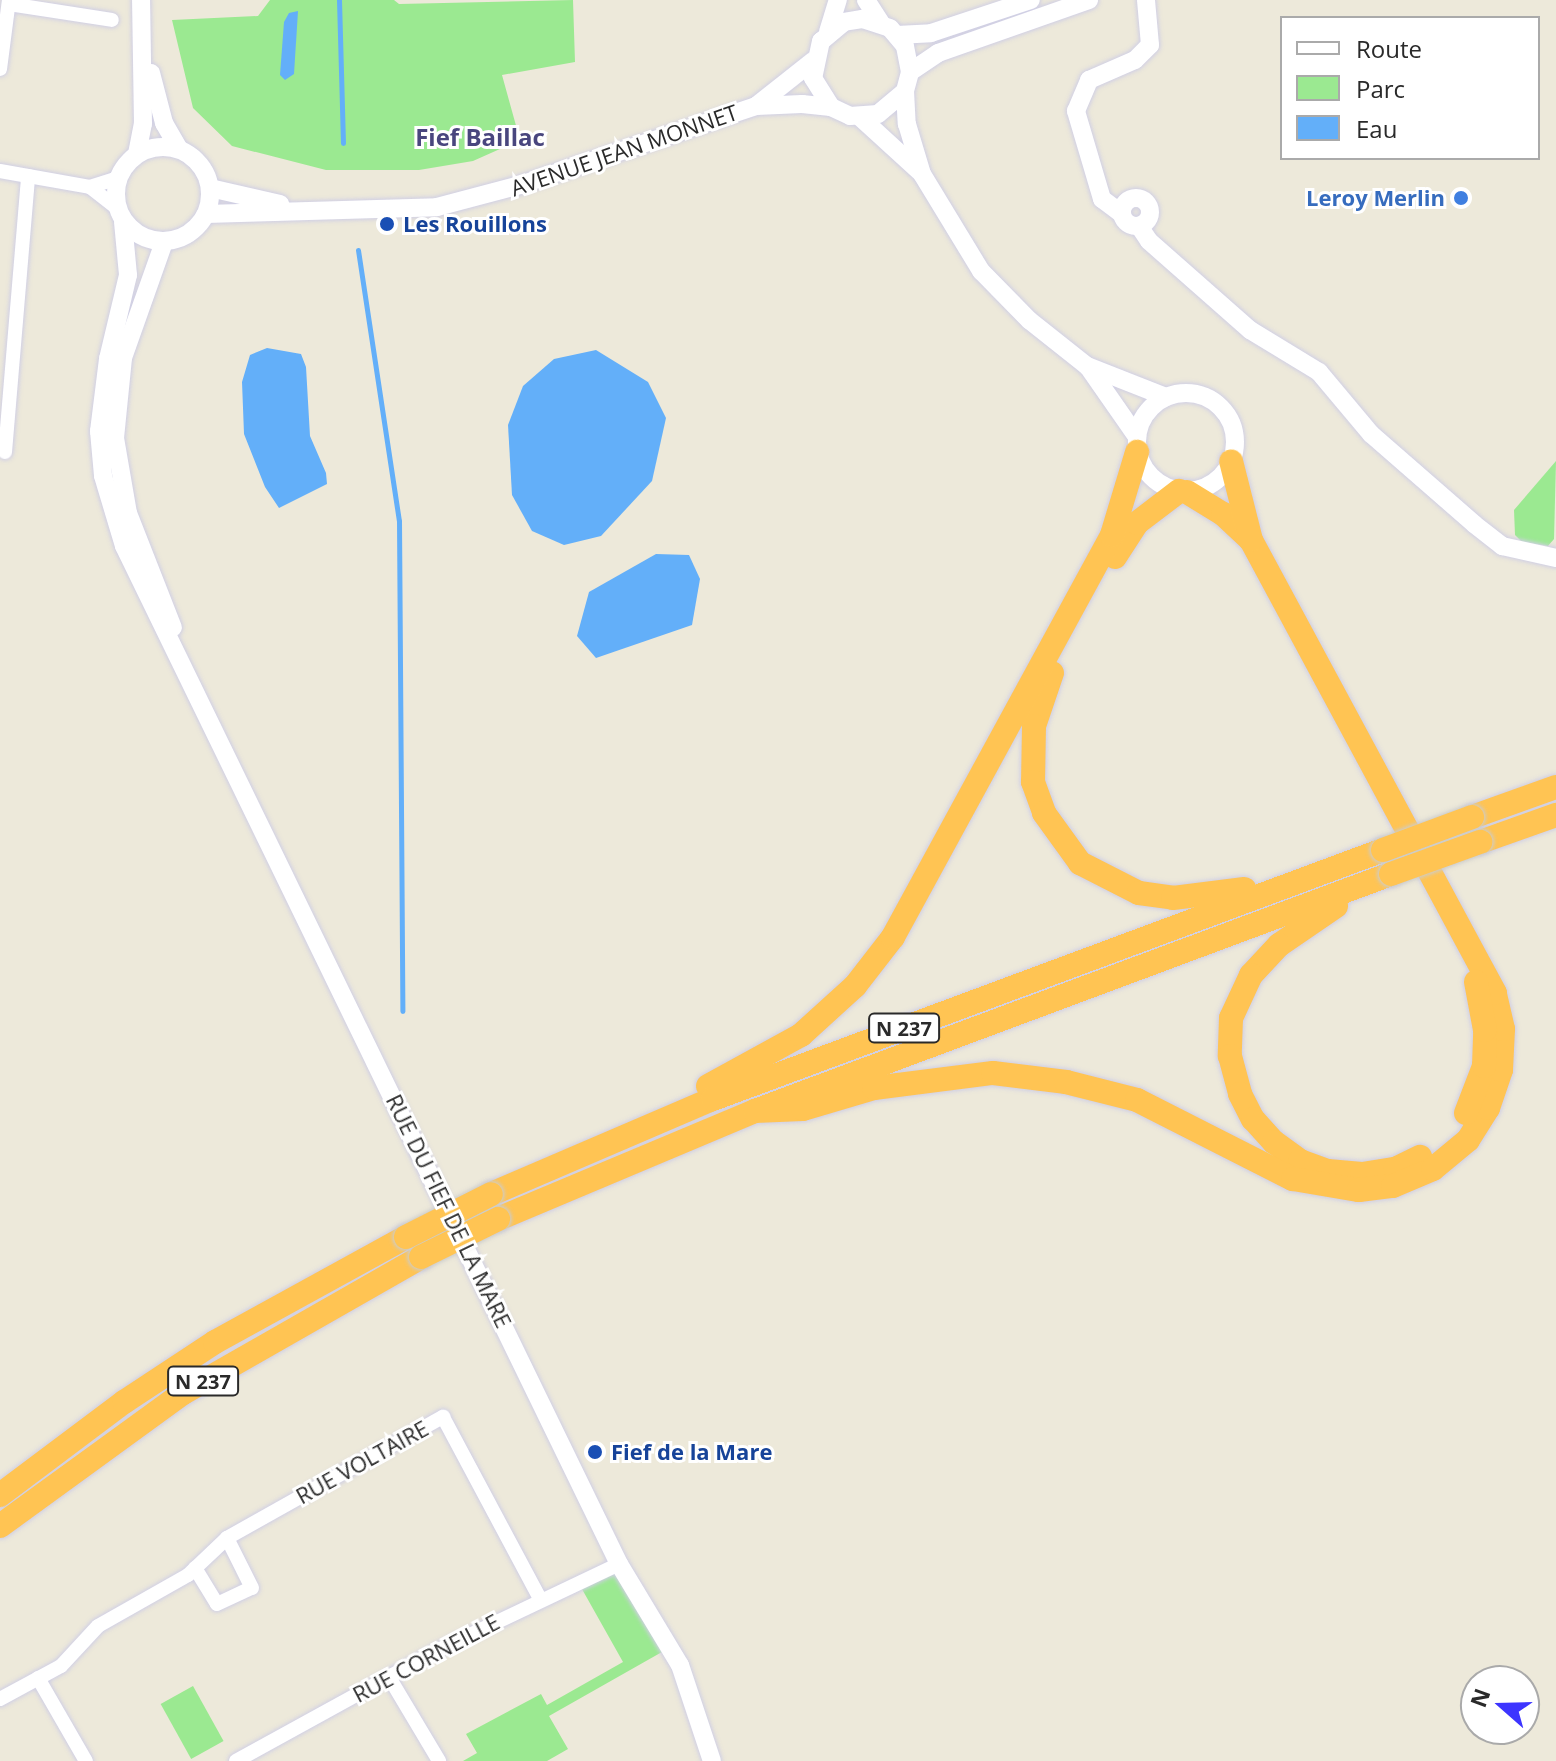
<!DOCTYPE html>
<html>
<head>
<meta charset="utf-8">
<style>
	body { margin:0 }
	#map { position:relative; width:1556px; height:1761px; overflow:hidden; background:#ede9da; font-family:"Open Sans",sans-serif }
	div>[style] { position:absolute }
	.green>* { inset:0; background:#9be991; transform-origin:0 0 }
	.water>* { inset:0; background:#63aff9 }
	.stream>* { height:5px; margin:-2.5px; padding:0 2.5px; transform-origin:2.5px; border-radius:2.5px; background:#63aff9 }
	.roads { filter:drop-shadow(0 0 2px #d0cfe4) drop-shadow(0 0 2px #d0cfe4) }
	.street>* { height:14px; margin:-7px; padding:0 7px; transform-origin:7px; border-radius:7px; background:#fff }
	.secondary>* { height:18px; margin:-9px; padding:0 9px; transform-origin:9px; border-radius:9px; background:#fff }
	.secondary>.ring { margin:-9px; padding:0; box-sizing:content-box; background:none; border:18px solid #fff; border-radius:50% }
	.highway>* { height:24px; margin:-12px; padding:0 12px; transform-origin:12px; border-radius:12px; background:#ffc453 }
	.bridges { filter:drop-shadow(0 0 2px #ccc) drop-shadow(0 0 2px #ccc) }
	.highway-bridge>* { height:24px; margin:-12px; padding:0 12px; transform-origin:12px; border-radius:12px; background:#ffc453 }
	.dots>* { width:22px; height:22px; translate:-50% -50%; box-sizing:border-box; border:4px solid #fff; border-radius:50% }
	span { translate:-50% -50%; white-space:nowrap; text-align:center; line-height:1.15; -webkit-text-stroke:6px #fff; paint-order:stroke }
	.shield-label span { padding:2px 6px; background:#fff; border:2px solid; border-radius:6px; -webkit-text-stroke-width:0 }
	.shield-label { font-size:20px; color:#2a2a2a; font-weight:700 }
	.street-label { font-size:22px; color:#2a2a2a }
	.shop-label { font-size:22px; color:#366cbe; font-weight:700 }
	.right { translate:-100% -50%; text-align:right }
	.transit-label { font-size:22px; color:#164399; font-weight:700 }
	.left { translate:0 -50%; text-align:left }
	.neighbourhood-label { font-size:24px; color:#49467e; font-weight:700 }
	.legend { position:absolute; left:1280px; top:16px; width:260px; height:144px; box-sizing:border-box; background:#fff; border:2px solid #aaa; margin:0; padding:10px 14px; list-style:none; font-size:24px; color:#2a2a2a }
	.legend li { display:flex; align-items:center; gap:16px; height:40px }
	.legend b { width:40px; border:2px solid #aaa }
	.north { position:absolute; left:1460px; top:1665px; width:80px; height:80px; box-sizing:border-box; background:#fff; border:2px solid #aaa; border-radius:50%; rotate:290deg; font-size:22px; font-weight:700; line-height:32px; text-align:center; color:#2a2a2a }
	.north::after { content:''; display:block; margin:auto; width:28px; height:36px; background:#3d35ff; clip-path:polygon(50% 0,100% 100%,50% 72%,0 100%) }
</style>
</head>
<body>
<div id="map">
	<div class="green">
		<div style="clip-path:polygon(270px 0,394px 0,399px 4px,573px 0,575px 62px,502px 75px,520px 140px,473px 161px,419px 170px,326px 170px,232px 146px,193px 108px,172px 20px,258px 16px)"></div>
		<div style="clip-path:polygon(1556px 461px,1554px 539px,1548px 546px,1522px 542px,1515px 535px,1514px 510px)"></div>
		<div style="clip-path:polygon(619px 1564px,669px 1648px,549px 1716px,568px 1749px,547px 1761px,463px 1761px,477px 1753px,466px 1734px,541px 1694px,547px 1705px,623px 1662px,578px 1582px)"></div>
		<div style="left:193px;top:1686px;width:63px;height:37px;rotate:61deg"></div>
	</div>
	<div class="water">
		<div style="clip-path:polygon(298px 11px,294px 74px,285px 80px,280px 75px,284px 22px,289px 13px)"></div>
		<div style="clip-path:polygon(267px 348px,301px 354px,306px 367px,310px 436px,326px 473px,327px 484px,279px 508px,265px 487px,244px 434px,242px 382px,250px 355px)"></div>
		<div style="clip-path:polygon(596px 350px,648px 382px,666px 418px,652px 481px,601px 536px,564px 545px,532px 531px,512px 495px,508px 425px,523px 386px,554px 359px)"></div>
		<div style="clip-path:polygon(656px 554px,689px 555px,700px 579px,692px 625px,596px 658px,577px 636px,589px 592px)"></div>
	</div>
	<div class="stream">
		<div style="left:339px;top:0;width:143px;rotate:88.4deg"></div>
		<div style="left:358px;top:250px;width:274px;rotate:81.4deg"></div>
		<div style="left:399px;top:521px;width:490px;rotate:89.6deg"></div>
	</div>
	<div class="roads">
		<div class="street">
			<div style="left:9px;top:4px;width:104px;rotate:8.8deg"></div>
			<div style="left:0;top:69px;width:70px;rotate:-82.6deg"></div>
			<div style="left:0;top:171px;width:91px;rotate:10.1deg"></div>
			<div style="left:90px;top:187px;width:29px;rotate:-18deg"></div>
			<div style="left:90px;top:187px;width:34px;rotate:38deg"></div>
			<div style="left:5px;top:452px;width:277px;rotate:-85.2deg"></div>
			<div style="left:195px;top:1568px;width:42px;rotate:58.6deg"></div>
			<div style="left:217px;top:1604px;width:38px;rotate:-25deg"></div>
			<div style="left:252px;top:1588px;width:56px;rotate:-116.6deg"></div>
			<div style="left:389px;top:1677px;width:98px;rotate:59.2deg"></div>
			<div style="left:38px;top:1678px;width:96px;rotate:60deg"></div>
			<div style="left:0;top:1699px;width:69px;rotate:-28.4deg"></div>
			<div style="left:61px;top:1666px;width:54px;rotate:-47.2deg"></div>
			<div style="left:98px;top:1626px;width:103px;rotate:-29.5deg"></div>
			<div style="left:188px;top:1575px;width:54px;rotate:-43.5deg"></div>
			<div style="left:227px;top:1538px;width:248px;rotate:-29.3deg"></div>
			<div style="left:443px;top:1417px;width:206px;rotate:61.9deg"></div>
			<div style="left:236px;top:1761px;width:228px;rotate:-28.8deg"></div>
			<div style="left:436px;top:1651px;width:203px;rotate:-25.4deg"></div>
		</div>
		<div class="secondary">
			<div style="left:866px;top:0;width:27px;rotate:57deg"></div>
			<div style="left:828px;top:32px;width:34px;rotate:-73deg"></div>
			<div style="left:897px;top:35px;width:34px;rotate:-3deg"></div>
			<div style="left:931px;top:33px;width:105px;rotate:-18.3deg"></div>
			<div style="left:910px;top:72px;width:34px;rotate:-34deg"></div>
			<div style="left:938px;top:53px;width:160px;rotate:-19.3deg"></div>
			<div style="left:151px;top:73px;width:52px;rotate:75.4deg"></div>
			<div style="left:164px;top:123px;width:30px;rotate:60deg"></div>
			<div style="left:905px;top:91px;width:33px;rotate:87deg"></div>
			<div style="left:907px;top:124px;width:52px;rotate:73.3deg"></div>
			<div style="left:922px;top:174px;width:114px;rotate:58.7deg"></div>
			<div style="left:981px;top:271px;width:69px;rotate:45.6deg"></div>
			<div style="left:1029px;top:320px;width:74px;rotate:38.4deg"></div>
			<div style="left:1087px;top:366px;width:85px;rotate:21.4deg"></div>
			<div style="left:756px;top:106px;width:73px;rotate:-38.3deg"></div>
			<div style="left:860px;top:117px;width:81px;rotate:42.5deg"></div>
			<div class="ring" style="left:116px;top:147px;width:76px;height:76px"></div>
			<div style="left:137px;top:154px;width:31px;rotate:-79deg"></div>
			<div style="left:143px;top:124px;width:124px;rotate:-90.9deg"></div>
			<div style="left:210px;top:188px;width:72px;rotate:12.9deg"></div>
			<div class="ring" style="left:1122px;top:198px;width:10px;height:10px"></div>
			<div style="left:206px;top:214px;width:231px;rotate:-1.7deg"></div>
			<div style="left:437px;top:207px;width:86px;rotate:-14.8deg"></div>
			<div style="left:520px;top:185px;width:249px;rotate:-18.5deg"></div>
			<div style="left:756px;top:106px;width:46px;rotate:-2.5deg"></div>
			<div style="left:802px;top:104px;width:29px;rotate:6deg"></div>
			<div style="left:831px;top:107px;width:21px;rotate:25deg"></div>
			<div style="left:850px;top:116px;width:28px;rotate:-4deg"></div>
			<div style="left:878px;top:114px;width:35px;rotate:-40deg"></div>
			<div style="left:905px;top:91px;width:20px;rotate:-75deg"></div>
			<div style="left:910px;top:72px;width:26px;rotate:-101deg"></div>
			<div style="left:905px;top:46px;width:23px;rotate:-130deg"></div>
			<div style="left:890px;top:28px;width:29px;rotate:-162deg"></div>
			<div style="left:862px;top:19px;width:18px;rotate:171deg"></div>
			<div style="left:844px;top:22px;width:30px;rotate:140deg"></div>
			<div style="left:821px;top:41px;width:38px;rotate:102deg"></div>
			<div style="left:813px;top:78px;width:34px;rotate:58deg"></div>
			<div style="left:1122px;top:214px;width:25px;rotate:-143deg"></div>
			<div style="left:1102px;top:199px;width:92px;rotate:-106.5deg"></div>
			<div style="left:1076px;top:111px;width:34px;rotate:-67deg"></div>
			<div style="left:1089px;top:80px;width:50px;rotate:-23.5deg"></div>
			<div style="left:1135px;top:60px;width:21px;rotate:-45deg"></div>
			<div style="left:1150px;top:45px;width:45px;rotate:-95.1deg"></div>
			<div style="left:123px;top:222px;width:53px;rotate:84.6deg"></div>
			<div style="left:128px;top:275px;width:86px;rotate:103.4deg"></div>
			<div style="left:108px;top:359px;width:73px;rotate:97.1deg"></div>
			<div style="left:99px;top:431px;width:45px;rotate:84.9deg"></div>
			<div style="left:103px;top:476px;width:73px;rotate:73.3deg"></div>
			<div style="left:124px;top:546px;width:1132px;rotate:64.07deg"></div>
			<div style="left:619px;top:1564px;width:118px;rotate:58.9deg"></div>
			<div style="left:680px;top:1665px;width:101px;rotate:71.6deg"></div>
			<div style="left:1139px;top:226px;width:18px;rotate:56deg"></div>
			<div style="left:1149px;top:241px;width:135px;rotate:41.4deg"></div>
			<div style="left:1250px;top:330px;width:81px;rotate:31.3deg"></div>
			<div style="left:1319px;top:372px;width:81px;rotate:50deg"></div>
			<div style="left:1371px;top:434px;width:137px;rotate:41.1deg"></div>
			<div style="left:1474px;top:524px;width:36px;rotate:38deg"></div>
			<div style="left:1502px;top:546px;width:55px;rotate:12.5deg"></div>
			<div style="left:164px;top:242px;width:123px;rotate:109.5deg"></div>
			<div style="left:123px;top:358px;width:80px;rotate:95.7deg"></div>
			<div style="left:115px;top:438px;width:76px;rotate:80.2deg"></div>
			<div style="left:128px;top:513px;width:123px;rotate:68.6deg"></div>
			<div style="left:1089px;top:368px;width:84px;rotate:55.2deg"></div>
			<div class="ring" style="left:1137px;top:393px;width:80px;height:80px"></div>
		</div>
		<div class="highway">
			<div style="left:1187px;top:492px;width:42px;rotate:31.4deg"></div>
			<div style="left:1223px;top:514px;width:38px;rotate:43deg"></div>
			<div style="left:1115px;top:557px;width:40px;rotate:-57.1deg"></div>
			<div style="left:1137px;top:523px;width:53px;rotate:-37.3deg"></div>
			<div style="left:1052px;top:673px;width:56px;rotate:108.8deg"></div>
			<div style="left:1034px;top:726px;width:56px;rotate:91deg"></div>
			<div style="left:1033px;top:782px;width:33px;rotate:70deg"></div>
			<div style="left:1044px;top:813px;width:62px;rotate:54.2deg"></div>
			<div style="left:1080px;top:863px;width:66px;rotate:27deg"></div>
			<div style="left:1139px;top:893px;width:34px;rotate:8deg"></div>
			<div style="left:1173px;top:898px;width:72px;rotate:-7.2deg"></div>
			<div style="left:1472px;top:817px;width:89px;rotate:-19.7deg"></div>
			<div style="left:1480px;top:842px;width:81px;rotate:-19.6deg"></div>
			<div style="left:1336px;top:906px;width:69px;rotate:145.6deg"></div>
			<div style="left:1279px;top:945px;width:41px;rotate:133deg"></div>
			<div style="left:1251px;top:975px;width:47px;rotate:114.9deg"></div>
			<div style="left:1231px;top:1018px;width:38px;rotate:92deg"></div>
			<div style="left:1230px;top:1056px;width:39px;rotate:75deg"></div>
			<div style="left:1240px;top:1094px;width:28px;rotate:63deg"></div>
			<div style="left:1253px;top:1119px;width:31px;rotate:48deg"></div>
			<div style="left:1274px;top:1142px;width:32px;rotate:36deg"></div>
			<div style="left:1300px;top:1161px;width:30px;rotate:20deg"></div>
			<div style="left:1328px;top:1171px;width:34px;rotate:5deg"></div>
			<div style="left:1362px;top:1174px;width:33px;rotate:-9deg"></div>
			<div style="left:1395px;top:1169px;width:28px;rotate:-26deg"></div>
			<div style="left:708px;top:1086px;width:106px;rotate:-28.7deg"></div>
			<div style="left:801px;top:1035px;width:73px;rotate:-42.2deg"></div>
			<div style="left:855px;top:986px;width:62px;rotate:-52.2deg"></div>
			<div style="left:893px;top:937px;width:458px;rotate:-61.4deg"></div>
			<div style="left:1112px;top:535px;width:87px;rotate:-73.2deg"></div>
			<div style="left:755px;top:1111px;width:48px;rotate:-2.4deg"></div>
			<div style="left:803px;top:1109px;width:74px;rotate:-16.5deg"></div>
			<div style="left:874px;top:1088px;width:120px;rotate:-7.2deg"></div>
			<div style="left:993px;top:1073px;width:74px;rotate:7deg"></div>
			<div style="left:1066px;top:1082px;width:73px;rotate:14.2deg"></div>
			<div style="left:1137px;top:1100px;width:175px;rotate:26.9deg"></div>
			<div style="left:1293px;top:1179px;width:67px;rotate:9.5deg"></div>
			<div style="left:1359px;top:1190px;width:34px;rotate:-7deg"></div>
			<div style="left:1393px;top:1186px;width:43px;rotate:-23deg"></div>
			<div style="left:1433px;top:1169px;width:45px;rotate:-39.6deg"></div>
			<div style="left:1468px;top:1140px;width:38px;rotate:-58deg"></div>
			<div style="left:1488px;top:1108px;width:40px;rotate:-71.1deg"></div>
			<div style="left:1501px;top:1070px;width:41px;rotate:-87.2deg"></div>
			<div style="left:1503px;top:1029px;width:37px;rotate:-103deg"></div>
			<div style="left:1495px;top:993px;width:515px;rotate:-118.31deg"></div>
			<div style="left:1251px;top:540px;width:81px;rotate:-104.2deg"></div>
			<div style="left:1466px;top:1113px;width:50px;rotate:-69deg"></div>
			<div style="left:1484px;top:1066px;width:36px;rotate:-88deg"></div>
			<div style="left:1485px;top:1030px;width:49px;rotate:-100.6deg"></div>
			<div style="left:491px;top:1194px;width:241px;rotate:-23.2deg"></div>
			<div style="left:713px;top:1099px;width:715px;rotate:-20.39deg"></div>
			<div style="left:498px;top:1219px;width:279px;rotate:-22.8deg"></div>
			<div style="left:755px;top:1111px;width:679px;rotate:-20.44deg"></div>
			<div style="left:0;top:1495px;width:155px;rotate:-36.9deg"></div>
			<div style="left:124px;top:1402px;width:109px;rotate:-33.4deg"></div>
			<div style="left:215px;top:1342px;width:218px;rotate:-28.8deg"></div>
			<div style="left:0;top:1526px;width:226px;rotate:-36deg"></div>
			<div style="left:183px;top:1393px;width:274px;rotate:-29.7deg"></div>
		</div>
	</div>
	<div class="bridges">
		<div class="highway-bridge">
			<div style="left:1383px;top:850px;width:95px;rotate:-20.3deg"></div>
			<div style="left:1391px;top:874px;width:95px;rotate:-19.8deg"></div>
			<div style="left:406px;top:1237px;width:95px;rotate:-26.8deg"></div>
			<div style="left:421px;top:1257px;width:86px;rotate:-26.3deg"></div>
		</div>
	</div>
	<div class="dots">
		<div style="left:1461px;top:198px;background:#3f7fe0"></div>
		<div style="left:387px;top:224px;background:#1a4fb4"></div>
		<div style="left:595px;top:1452px;background:#1a4fb4"></div>
	</div>
	<div class="shield-label">
		<span style="left:904px;top:1028px">N 237</span>
		<span style="left:203px;top:1381px">N 237</span>
	</div>
	<div class="street-label">
		<span style="left:624px;top:150px;rotate:-19deg">AVENUE JEAN MONNET</span>
		<span style="left:449px;top:1211px;rotate:64deg">RUE DU FIEF DE LA MARE</span>
		<span style="left:362px;top:1462px;rotate:-29deg">RUE VOLTAIRE</span>
		<span style="left:426px;top:1658px;rotate:-28deg">RUE CORNEILLE</span>
	</div>
	<div class="shop-label">
		<span class="right" style="left:1445px;top:198px">Leroy Merlin</span>
	</div>
	<div class="transit-label">
		<span class="left" style="left:403px;top:224px">Les Rouillons</span>
		<span class="left" style="left:611px;top:1452px">Fief de la Mare</span>
	</div>
	<div class="neighbourhood-label">
		<span style="left:480px;top:137px">Fief Baillac</span>
	</div>
	<ul class="legend">
	<li><b style="height:10px;background:#fff"></b>Route</li>
	<li><b style="height:22px;background:#9be991"></b>Parc</li>
	<li><b style="height:22px;background:#63aff9"></b>Eau</li>
	</ul>
	<div class="north">N</div>
</div>
</body>
</html>
